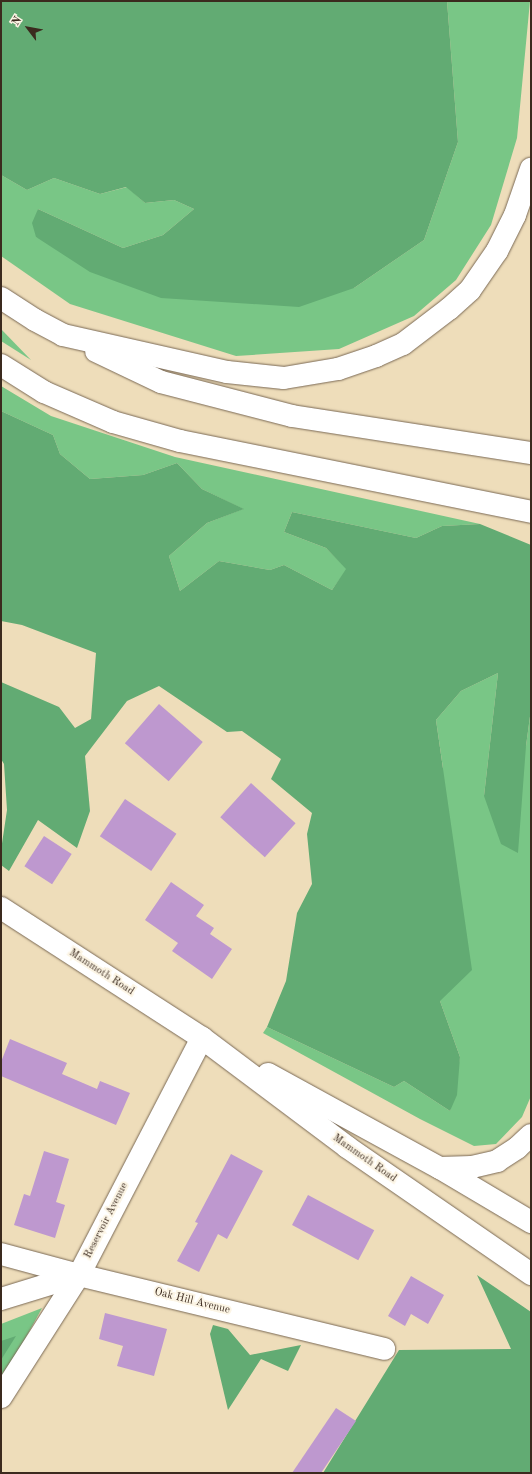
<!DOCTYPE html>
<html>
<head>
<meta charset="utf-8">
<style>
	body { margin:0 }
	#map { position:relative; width:532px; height:1474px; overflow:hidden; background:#eeddba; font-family:"Old Standard TT",serif }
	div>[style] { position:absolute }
	.green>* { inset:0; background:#79c686 }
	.forest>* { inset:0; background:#62ab73 }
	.building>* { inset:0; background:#be98cf; transform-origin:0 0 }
	.roads { filter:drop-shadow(0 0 1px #7a6955) drop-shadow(0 0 1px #7a6955) }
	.minor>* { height:22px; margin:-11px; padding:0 11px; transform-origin:11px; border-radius:11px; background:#fff }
	.major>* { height:22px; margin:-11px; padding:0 11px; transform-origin:11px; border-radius:11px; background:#fff }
	.highway>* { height:22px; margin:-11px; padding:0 11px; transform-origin:11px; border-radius:11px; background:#fff }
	span { translate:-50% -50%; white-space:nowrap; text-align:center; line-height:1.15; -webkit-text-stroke:4px #fcf5e5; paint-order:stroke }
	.street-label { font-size:11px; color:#3b2a1e }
	.frame { position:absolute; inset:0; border:2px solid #3b2a1e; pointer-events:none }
	.north { position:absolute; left:8px; top:8px; width:40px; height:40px; -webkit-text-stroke:3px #fcf5e5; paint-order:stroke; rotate:302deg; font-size:11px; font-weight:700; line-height:16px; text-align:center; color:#3b2a1e }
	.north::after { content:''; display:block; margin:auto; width:14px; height:18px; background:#3b2a1e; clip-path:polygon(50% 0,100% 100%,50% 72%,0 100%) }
</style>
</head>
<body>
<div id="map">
	<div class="green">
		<div style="clip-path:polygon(447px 1px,530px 1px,517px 138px,491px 225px,456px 280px,414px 316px,339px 349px,236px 356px,70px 304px,1px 256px,1px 175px,27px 190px,54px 178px,100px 194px,127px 187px,145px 203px,174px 200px,194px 209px,163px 235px,123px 248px,38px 209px,36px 237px,354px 288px,424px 240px,458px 142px)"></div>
		<div style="clip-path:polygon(1px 329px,31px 360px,1px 341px)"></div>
		<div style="clip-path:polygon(1px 386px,51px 416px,175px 457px,480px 524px,442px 526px,416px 538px,292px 512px,284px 532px,326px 548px,347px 569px,332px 590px,284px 565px,270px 570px,219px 561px,180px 591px,169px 556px,207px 523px,243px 509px,202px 489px,177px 463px,143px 475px,90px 479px,60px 454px,53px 435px,1px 411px)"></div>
		<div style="clip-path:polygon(498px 673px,484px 796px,526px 746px,531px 709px,531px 1096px,522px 1117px,496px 1144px,474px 1146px,420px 1119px,263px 1033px,267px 1027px,394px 1087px,404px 1081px,450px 1111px,460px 1057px,440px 1001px,443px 768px,436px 720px,461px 691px)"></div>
		<div style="clip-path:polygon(42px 1308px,1px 1383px,1px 1324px)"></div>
	</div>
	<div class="forest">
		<div style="clip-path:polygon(1px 1px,447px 1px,458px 142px,424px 240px,354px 288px,299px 307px,161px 298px,90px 272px,36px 237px,32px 223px,38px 209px,123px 248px,163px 235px,194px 209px,174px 200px,145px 203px,126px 187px,100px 194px,54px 178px,27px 190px,1px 175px)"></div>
		<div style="clip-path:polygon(1px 411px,53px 435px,60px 454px,90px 479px,143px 475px,177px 463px,202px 489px,244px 509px,207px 523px,169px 556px,180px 591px,219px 561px,270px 570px,284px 565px,332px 590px,346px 569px,326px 548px,284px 532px,292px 512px,416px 538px,442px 526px,480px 524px,531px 545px,531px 709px,526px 746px,518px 853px,501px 844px,484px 796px,498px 673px,461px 691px,436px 720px,472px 970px,440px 1001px,460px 1057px,457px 1095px,450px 1111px,404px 1081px,394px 1087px,267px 1027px,286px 981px,297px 913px,312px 884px,307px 834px,312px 813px,271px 779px,281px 759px,242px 731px,227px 732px,159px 686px,127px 701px,85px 756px,90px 811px,77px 848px,38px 820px,9px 871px,1px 865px,1px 850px,7px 810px,4px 764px,1px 759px,1px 682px,59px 707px,75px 728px,91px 719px,96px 653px,22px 625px,1px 621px)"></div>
		<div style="clip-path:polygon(477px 1275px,531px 1312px,531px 1473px,323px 1473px,399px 1350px,511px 1349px)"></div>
		<div style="clip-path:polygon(213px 1325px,228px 1329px,250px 1355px,301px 1345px,288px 1371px,261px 1359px,228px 1410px,210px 1334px)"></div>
		<div style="clip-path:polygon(16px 1336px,1px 1360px,1px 1341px)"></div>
	</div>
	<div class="building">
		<div style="left:159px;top:704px;width:58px;height:52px;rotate:41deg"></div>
		<div style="left:251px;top:783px;width:60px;height:46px;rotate:42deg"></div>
		<div style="left:125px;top:799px;width:62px;height:45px;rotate:34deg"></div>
		<div style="left:44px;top:836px;width:33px;height:36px;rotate:33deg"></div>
		<div style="clip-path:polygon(171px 882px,204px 905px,196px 916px,214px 928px,210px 934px,232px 949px,212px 979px,172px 951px,178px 943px,145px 920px)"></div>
		<div style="clip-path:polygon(10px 1039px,67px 1063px,62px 1074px,97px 1089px,100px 1081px,130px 1093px,116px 1125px,1px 1076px,1px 1062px)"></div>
		<div style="clip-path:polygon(44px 1151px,69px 1159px,56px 1202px,65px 1205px,55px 1238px,14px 1225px,24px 1194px,30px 1196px)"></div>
		<div style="clip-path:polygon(231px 1154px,263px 1171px,227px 1239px,218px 1234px,199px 1272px,177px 1261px,198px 1223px,195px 1222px)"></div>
		<div style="left:308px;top:1195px;width:75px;height:34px;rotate:28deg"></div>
		<div style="clip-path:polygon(411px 1276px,444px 1295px,428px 1324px,411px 1314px,405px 1326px,388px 1316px)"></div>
		<div style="clip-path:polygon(105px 1313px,167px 1329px,154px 1376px,117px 1366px,123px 1346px,99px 1339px)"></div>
		<div style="clip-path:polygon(336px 1408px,356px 1421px,321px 1473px,292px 1473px)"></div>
	</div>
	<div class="roads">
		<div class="minor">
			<div style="left:1px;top:1254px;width:81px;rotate:15.1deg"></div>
			<div style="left:1px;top:1299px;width:82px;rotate:-17.1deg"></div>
			<div style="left:79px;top:1275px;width:314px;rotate:13.6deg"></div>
			<div style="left:1px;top:1397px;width:145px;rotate:-57.4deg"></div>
			<div style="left:79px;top:1275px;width:267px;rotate:-62.6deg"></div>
		</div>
		<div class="major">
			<div style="left:1px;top:908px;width:239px;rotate:32.9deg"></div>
			<div style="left:202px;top:1038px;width:181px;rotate:36.9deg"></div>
			<div style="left:347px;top:1147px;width:224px;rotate:34.6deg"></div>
			<div style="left:268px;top:1074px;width:196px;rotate:28.7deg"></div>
			<div style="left:440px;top:1168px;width:106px;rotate:30.7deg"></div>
			<div style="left:440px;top:1168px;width:32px;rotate:-2deg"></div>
			<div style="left:472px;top:1167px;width:26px;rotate:-13deg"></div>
			<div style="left:497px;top:1161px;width:24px;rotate:-33deg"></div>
			<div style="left:517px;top:1148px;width:19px;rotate:-43deg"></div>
		</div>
		<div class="highway">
			<div style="left:1px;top:298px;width:40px;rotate:32.9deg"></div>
			<div style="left:35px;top:320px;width:32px;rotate:28deg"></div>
			<div style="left:63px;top:335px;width:168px;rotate:12.7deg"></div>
			<div style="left:227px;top:372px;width:57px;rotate:6deg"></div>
			<div style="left:284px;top:378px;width:55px;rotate:-9.5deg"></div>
			<div style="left:338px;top:369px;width:40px;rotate:-18.9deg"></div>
			<div style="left:376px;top:356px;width:30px;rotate:-24deg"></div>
			<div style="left:403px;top:344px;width:58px;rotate:-37.3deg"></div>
			<div style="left:449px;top:309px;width:28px;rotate:-42deg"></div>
			<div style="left:470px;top:290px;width:47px;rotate:-55.3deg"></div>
			<div style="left:497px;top:251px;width:40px;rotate:-63.4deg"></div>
			<div style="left:515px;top:215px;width:49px;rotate:-70.8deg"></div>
			<div style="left:96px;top:351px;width:72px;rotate:25.5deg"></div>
			<div style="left:161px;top:382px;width:135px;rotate:14.5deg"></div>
			<div style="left:292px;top:416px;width:242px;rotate:8.8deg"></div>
			<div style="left:1px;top:365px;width:51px;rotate:32.1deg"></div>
			<div style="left:44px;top:392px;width:75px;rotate:23.5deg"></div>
			<div style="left:113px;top:422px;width:70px;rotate:15.8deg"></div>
			<div style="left:180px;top:441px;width:358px;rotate:11.4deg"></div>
		</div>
	</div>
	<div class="street-label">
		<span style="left:101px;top:973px;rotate:33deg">Mammoth Road</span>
		<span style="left:364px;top:1159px;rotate:35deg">Mammoth Road</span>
		<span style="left:107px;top:1221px;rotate:-63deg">Reservoir Avenue</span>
		<span style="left:192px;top:1302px;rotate:14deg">Oak Hill Avenue</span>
	</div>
	<div class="frame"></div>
	<div class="north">N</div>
</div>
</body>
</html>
